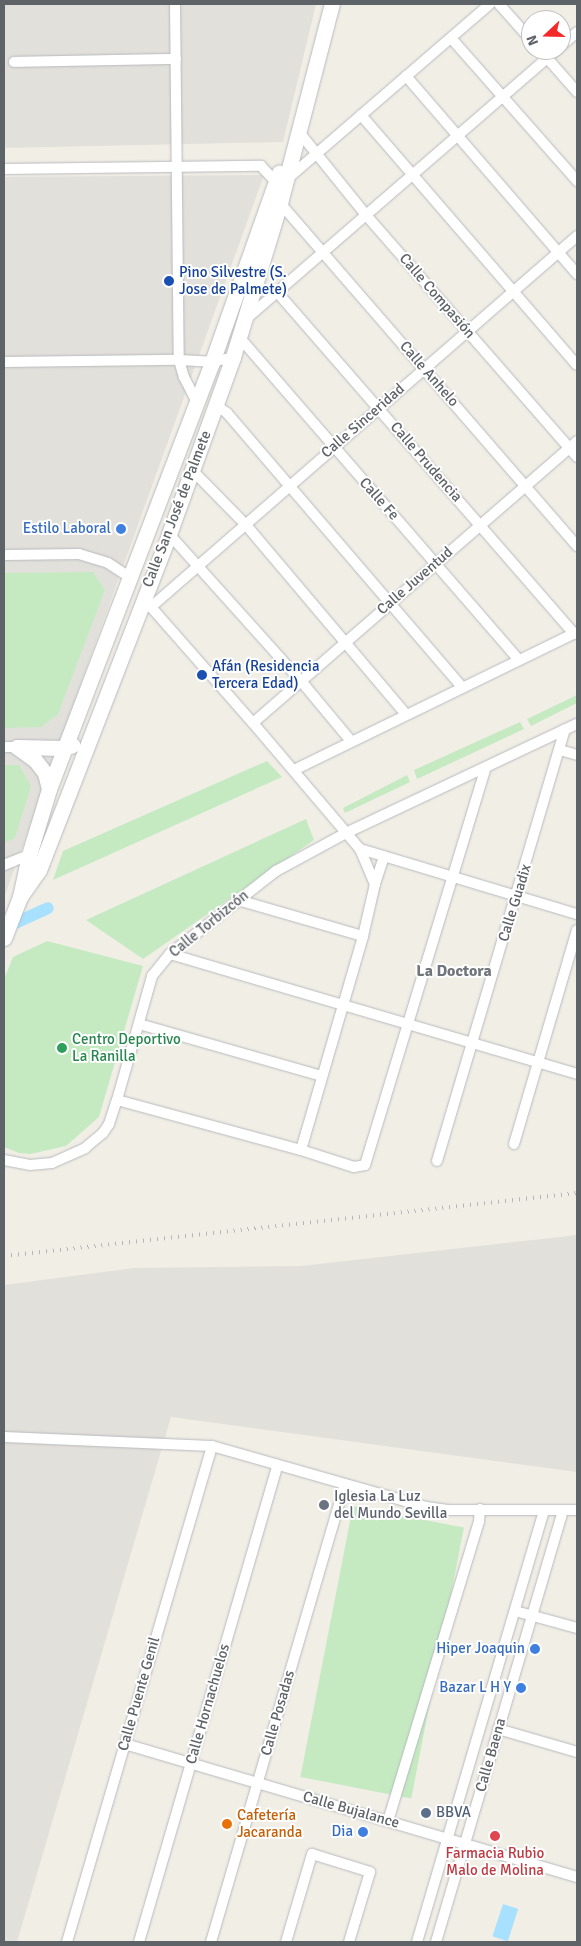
<!DOCTYPE html>
<html>
<head>
<meta charset="utf-8">
<style>
	body { margin:0 }
	#map { position:relative; width:581px; height:1946px; overflow:hidden; background:#f1eee6; font-family:Signika,sans-serif }
	div>[style] { position:absolute }
	.industrial>* { inset:0; background:#e2e0db }
	.green>* { inset:0; background:#c5eac2; transform-origin:0 0 }
	.water>* { inset:0; background:#a8e0ff; transform-origin:0 0 }
	.canal>* { height:12px; margin:-6px; padding:0 6px; transform-origin:6px; border-radius:6px; background:#a8e0ff }
	.roads { filter:drop-shadow(0 0 1px #b7babe) drop-shadow(0 0 1px #b7babe) }
	.street>* { height:10px; margin:-5px; padding:0 5px; transform-origin:5px; border-radius:5px; background:#fff }
	.secondary>* { height:15px; margin:-7.5px; padding:0 7.5px; transform-origin:7.5px; border-radius:7.5px; background:#fff }
	.rail>* { height:4px; margin-top:-2px; transform-origin:0; background:repeating-linear-gradient(90deg,#b5b6b7 0 1px,transparent 0 7px) }
	.dots>* { width:14px; height:14px; translate:-50% -50%; box-sizing:border-box; border:2px solid #fff; border-radius:50% }
	span { translate:-50% -50%; white-space:nowrap; text-align:center; line-height:1.15; -webkit-text-stroke:4px #fff; paint-order:stroke }
	.transit-label { font-size:15px; color:#164399 }
	.left { translate:0 -50%; text-align:left }
	.street-label { font-size:15px; color:#5e6368 }
	.shop-label { font-size:15px; color:#366cbe }
	.right { translate:-100% -50%; text-align:right }
	.leisure-label { font-size:15px; color:#27864d }
	.worship-label { font-size:15px; color:#5b616d }
	.service-label { font-size:15px; color:#4e5e75 }
	.food-label { font-size:15px; color:#c56008 }
	.health-label { font-size:15px; color:#be3a42 }
	.neighbourhood-label { font-size:16px; color:#6f757a; font-weight:700 }
	.frame { position:absolute; inset:0; border:5px solid #5e6368; pointer-events:none }
	.north { position:absolute; left:521px; top:10px; width:50px; height:50px; box-sizing:border-box; background:#fff; border:1px solid #bfc1c3; border-radius:50%; rotate:249deg; font-size:14px; font-weight:700; line-height:20px; text-align:center; color:#5e6368 }
	.north::after { content:''; display:block; margin:auto; width:18px; height:22px; background:#f42929; clip-path:polygon(50% 0,100% 100%,50% 72%,0 100%) }
</style>
</head>
<body>
<div id="map">
	<div class="industrial">
		<div style="clip-path:polygon(4px 4px,316px 4px,283px 142px,4px 148px)"></div>
		<div style="clip-path:polygon(264px 175px,112px 597px,4px 898px,4px 177px)"></div>
		<div style="clip-path:polygon(577px 1235px,577px 1472px,171px 1417px,17px 1942px,4px 1942px,4px 1285px,134px 1268px,301px 1266px)"></div>
	</div>
	<div class="green">
		<div style="clip-path:polygon(93px 572px,105px 590px,58px 714px,41px 727px,4px 728px,4px 573px)"></div>
		<div style="clip-path:polygon(577px 695px,577px 703px,531px 726px,527px 719px)"></div>
		<div style="clip-path:polygon(520px 722px,524px 729px,417px 779px,414px 770px)"></div>
		<div style="clip-path:polygon(267px 761px,282px 777px,53px 880px,63px 851px)"></div>
		<div style="clip-path:polygon(4px 765px,19px 765px,31px 786px,15px 838px,4px 843px)"></div>
		<div style="clip-path:polygon(407px 775px,410px 782px,345px 813px,343px 808px)"></div>
		<div style="clip-path:polygon(306px 819px,314px 840px,143px 959px,86px 920px)"></div>
		<div style="clip-path:polygon(47px 941px,143px 966px,99px 1117px,66px 1146px,30px 1154px,19px 1153px,4px 1147px,4px 979px,13px 957px)"></div>
		<div style="left:353px;top:1506px;width:113px;height:276px;rotate:11deg"></div>
	</div>
	<div class="water">
		<div style="left:503px;top:1904px;width:16px;height:34px;rotate:18deg"></div>
	</div>
	<div class="canal">
		<div style="left:4px;top:928px;width:48px;rotate:-24.4deg"></div>
	</div>
	<div class="roads">
		<div class="street">
			<div style="left:175px;top:4px;width:356px;rotate:89.4deg"></div>
			<div style="left:179px;top:360px;width:18px;rotate:74deg"></div>
			<div style="left:184px;top:377px;width:29px;rotate:63deg"></div>
			<div style="left:499px;top:4px;width:48px;rotate:48.4deg"></div>
			<div style="left:451px;top:38px;width:191px;rotate:48.6deg"></div>
			<div style="left:561px;top:46px;width:21px;rotate:-41deg"></div>
			<div style="left:540px;top:50px;width:56px;rotate:48.6deg"></div>
			<div style="left:14px;top:62px;width:162px;rotate:-1.1deg"></div>
			<div style="left:406px;top:76px;width:262px;rotate:49.2deg"></div>
			<div style="left:361px;top:115px;width:330px;rotate:49.2deg"></div>
			<div style="left:299px;top:132px;width:107px;rotate:51.1deg"></div>
			<div style="left:366px;top:215px;width:321px;rotate:48.9deg"></div>
			<div style="left:4px;top:169px;width:257px;rotate:-0.7deg"></div>
			<div style="left:261px;top:166px;width:22px;rotate:47deg"></div>
			<div style="left:276px;top:182px;width:10px;rotate:-11deg"></div>
			<div style="left:286px;top:180px;width:269px;rotate:-40.8deg"></div>
			<div style="left:280px;top:203px;width:454px;rotate:49.1deg"></div>
			<div style="left:277px;top:292px;width:453px;rotate:49deg"></div>
			<div style="left:246px;top:319px;width:410px;rotate:-40.9deg"></div>
			<div style="left:240px;top:338px;width:426px;rotate:49.1deg"></div>
			<div style="left:4px;top:362px;width:175px;rotate:-0.7deg"></div>
			<div style="left:179px;top:360px;width:33px;rotate:3deg"></div>
			<div style="left:212px;top:362px;width:22px;rotate:-13deg"></div>
			<div style="left:216px;top:405px;width:14px;rotate:36deg"></div>
			<div style="left:227px;top:413px;width:361px;rotate:49.4deg"></div>
			<div style="left:192px;top:470px;width:77px;rotate:45.5deg"></div>
			<div style="left:246px;top:525px;width:248px;rotate:49.8deg"></div>
			<div style="left:169px;top:534px;width:198px;rotate:48.1deg"></div>
			<div style="left:301px;top:681px;width:78px;rotate:50.2deg"></div>
			<div style="left:4px;top:555px;width:75px;rotate:-0.8deg"></div>
			<div style="left:79px;top:554px;width:30px;rotate:17deg"></div>
			<div style="left:108px;top:563px;width:27px;rotate:33deg"></div>
			<div style="left:145px;top:604px;width:7px;rotate:27deg"></div>
			<div style="left:151px;top:607px;width:154px;rotate:48.7deg"></div>
			<div style="left:253px;top:723px;width:165px;rotate:49.7deg"></div>
			<div style="left:360px;top:849px;width:38px;rotate:67deg"></div>
			<div style="left:151px;top:607px;width:565px;rotate:-41.05deg"></div>
			<div style="left:253px;top:723px;width:430px;rotate:-41deg"></div>
			<div style="left:4px;top:747px;width:13px"></div>
			<div style="left:560px;top:750px;width:18px;rotate:16deg"></div>
			<div style="left:294px;top:770px;width:315px;rotate:-26deg"></div>
			<div style="left:360px;top:849px;width:227px;rotate:16.7deg"></div>
			<div style="left:4px;top:865px;width:27px;rotate:-22deg"></div>
			<div style="left:238px;top:900px;width:130px;rotate:16.1deg"></div>
			<div style="left:170px;top:954px;width:424px;rotate:16.4deg"></div>
			<div style="left:139px;top:1024px;width:190px;rotate:15.9deg"></div>
			<div style="left:117px;top:1100px;width:191px;rotate:15.2deg"></div>
			<div style="left:301px;top:1150px;width:56px;rotate:17.8deg"></div>
			<div style="left:354px;top:1167px;width:11px;rotate:-10deg"></div>
			<div style="left:365px;top:1165px;width:416px;rotate:-73.1deg"></div>
			<div style="left:514px;top:1144px;width:223px;rotate:-73.6deg"></div>
			<div style="left:301px;top:1150px;width:223px;rotate:-73.8deg"></div>
			<div style="left:363px;top:936px;width:53px;rotate:-77deg"></div>
			<div style="left:375px;top:884px;width:29px;rotate:-72deg"></div>
			<div style="left:4px;top:1160px;width:26px;rotate:11deg"></div>
			<div style="left:30px;top:1165px;width:22px;rotate:-5deg"></div>
			<div style="left:52px;top:1163px;width:36px;rotate:-24deg"></div>
			<div style="left:85px;top:1148px;width:23px;rotate:-40deg"></div>
			<div style="left:103px;top:1133px;width:11px;rotate:-56deg"></div>
			<div style="left:109px;top:1124px;width:25px;rotate:-72deg"></div>
			<div style="left:117px;top:1100px;width:129px;rotate:-74.2deg"></div>
			<div style="left:152px;top:976px;width:28px;rotate:-51deg"></div>
			<div style="left:170px;top:954px;width:135px;rotate:-38.1deg"></div>
			<div style="left:276px;top:871px;width:80px;rotate:-28.5deg"></div>
			<div style="left:346px;top:833px;width:255px;rotate:-25.3deg"></div>
			<div style="left:437px;top:1161px;width:450px;rotate:-73.5deg"></div>
			<div style="left:4px;top:1437px;width:208px;rotate:2.5deg"></div>
			<div style="left:212px;top:1446px;width:223px;rotate:15.9deg"></div>
			<div style="left:426px;top:1507px;width:22px;rotate:8deg"></div>
			<div style="left:448px;top:1510px;width:129px"></div>
			<div style="left:515px;top:1611px;width:64px;rotate:15.3deg"></div>
			<div style="left:498px;top:1729px;width:82px;rotate:16.2deg"></div>
			<div style="left:125px;top:1744px;width:471px;rotate:16.4deg"></div>
			<div style="left:388px;top:1821px;width:313px;rotate:-73.1deg"></div>
			<div style="left:479px;top:1521px;width:12px;rotate:-85deg"></div>
			<div style="left:67px;top:1942px;width:517px;rotate:-73.7deg"></div>
			<div style="left:139px;top:1942px;width:497px;rotate:-73.8deg"></div>
			<div style="left:211px;top:1942px;width:476px;rotate:-73.7deg"></div>
			<div style="left:286px;top:1942px;width:92px;rotate:-73.5deg"></div>
			<div style="left:312px;top:1854px;width:61px;rotate:17.2deg"></div>
			<div style="left:370px;top:1872px;width:73px;rotate:106.7deg"></div>
			<div style="left:417px;top:1942px;width:450px;rotate:-73.6deg"></div>
			<div style="left:436px;top:1942px;width:450px;rotate:-73.6deg"></div>
		</div>
		<div class="secondary">
			<div style="left:17px;top:747px;width:47px;rotate:1.2deg"></div>
			<div style="left:64px;top:748px;width:9px;rotate:-18deg"></div>
			<div style="left:17px;top:747px;width:22px;rotate:36deg"></div>
			<div style="left:35px;top:760px;width:16px;rotate:52deg"></div>
			<div style="left:45px;top:773px;width:16px;rotate:76deg"></div>
			<div style="left:20px;top:897px;width:33px;rotate:-55deg"></div>
			<div style="left:39px;top:870px;width:360px;rotate:-68.8deg"></div>
			<div style="left:169px;top:534px;width:188px;rotate:-70.1deg"></div>
			<div style="left:233px;top:357px;width:161px;rotate:-73deg"></div>
			<div style="left:280px;top:203px;width:206px;rotate:-75.4deg"></div>
			<div style="left:4px;top:938px;width:44px;rotate:-68.7deg"></div>
			<div style="left:20px;top:897px;width:43px;rotate:-77.9deg"></div>
			<div style="left:29px;top:855px;width:69px;rotate:-73.1deg"></div>
			<div style="left:49px;top:789px;width:457px;rotate:-69.1deg"></div>
			<div style="left:212px;top:362px;width:201px;rotate:-70.5deg"></div>
		</div>
	</div>
	<div class="rail">
		<div style="left:4px;top:1256px;width:576px;rotate:-6.27deg"></div>
	</div>
	<div class="dots">
		<div style="left:169px;top:281px;background:#1a4fb4"></div>
		<div style="left:121px;top:529px;background:#3f7fe0"></div>
		<div style="left:202px;top:675px;background:#1a4fb4"></div>
		<div style="left:62px;top:1048px;background:#2e9e5b"></div>
		<div style="left:324px;top:1505px;background:#6b7280"></div>
		<div style="left:535px;top:1649px;background:#3f7fe0"></div>
		<div style="left:521px;top:1688px;background:#3f7fe0"></div>
		<div style="left:426px;top:1813px;background:#5c6f8a"></div>
		<div style="left:227px;top:1824px;background:#e8710a"></div>
		<div style="left:363px;top:1832px;background:#3f7fe0"></div>
		<div style="left:495px;top:1836px;background:#e0444e"></div>
	</div>
	<div class="transit-label">
		<span class="left" style="left:179px;top:281px">Pino Silvestre (S.<br>Jose de Palmete)</span>
		<span class="left" style="left:212px;top:675px">Afán (Residencia<br>Tercera Edad)</span>
	</div>
	<div class="street-label">
		<span style="left:437px;top:296px;rotate:49deg">Calle Compasión</span>
		<span style="left:429px;top:374px;rotate:49deg">Calle Anhelo</span>
		<span style="left:363px;top:421px;rotate:-41deg">Calle Sinceridad</span>
		<span style="left:426px;top:462px;rotate:49deg">Calle Prudencia</span>
		<span style="left:379px;top:499px;rotate:48deg">Calle Fe</span>
		<span style="left:177px;top:509px;rotate:-69deg">Calle San José de Palmete</span>
		<span style="left:415px;top:581px;rotate:-41deg">Calle Juventud</span>
		<span style="left:515px;top:903px;rotate:-73deg">Calle Guadix</span>
		<span style="left:209px;top:924px;rotate:-39deg">Calle Torbizcón</span>
		<span style="left:139px;top:1694px;rotate:-74deg">Calle Puente Genil</span>
		<span style="left:208px;top:1704px;rotate:-74deg">Calle Hornachuelos</span>
		<span style="left:278px;top:1713px;rotate:-74deg">Calle Posadas</span>
		<span style="left:491px;top:1755px;rotate:-74deg">Calle Baena</span>
		<span style="left:351px;top:1810px;rotate:16deg">Calle Bujalance</span>
	</div>
	<div class="shop-label">
		<span class="right" style="left:111px;top:529px">Estilo Laboral</span>
		<span class="right" style="left:525px;top:1649px">Hiper Joaquin</span>
		<span class="right" style="left:511px;top:1688px">Bazar L H Y</span>
		<span class="right" style="left:353px;top:1832px">Dia</span>
	</div>
	<div class="leisure-label">
		<span class="left" style="left:72px;top:1048px">Centro Deportivo<br>La Ranilla</span>
	</div>
	<div class="worship-label">
		<span class="left" style="left:334px;top:1505px">Iglesia La Luz<br>del Mundo Sevilla</span>
	</div>
	<div class="service-label">
		<span class="left" style="left:436px;top:1813px">BBVA</span>
	</div>
	<div class="food-label">
		<span class="left" style="left:237px;top:1824px">Cafetería<br>Jacaranda</span>
	</div>
	<div class="health-label">
		<span style="left:495px;top:1862px">Farmacia Rubio<br>Malo de Molina</span>
	</div>
	<div class="neighbourhood-label">
		<span style="left:454px;top:971px">La Doctora</span>
	</div>
	<div class="frame"></div>
	<div class="north">N</div>
</div>
</body>
</html>
